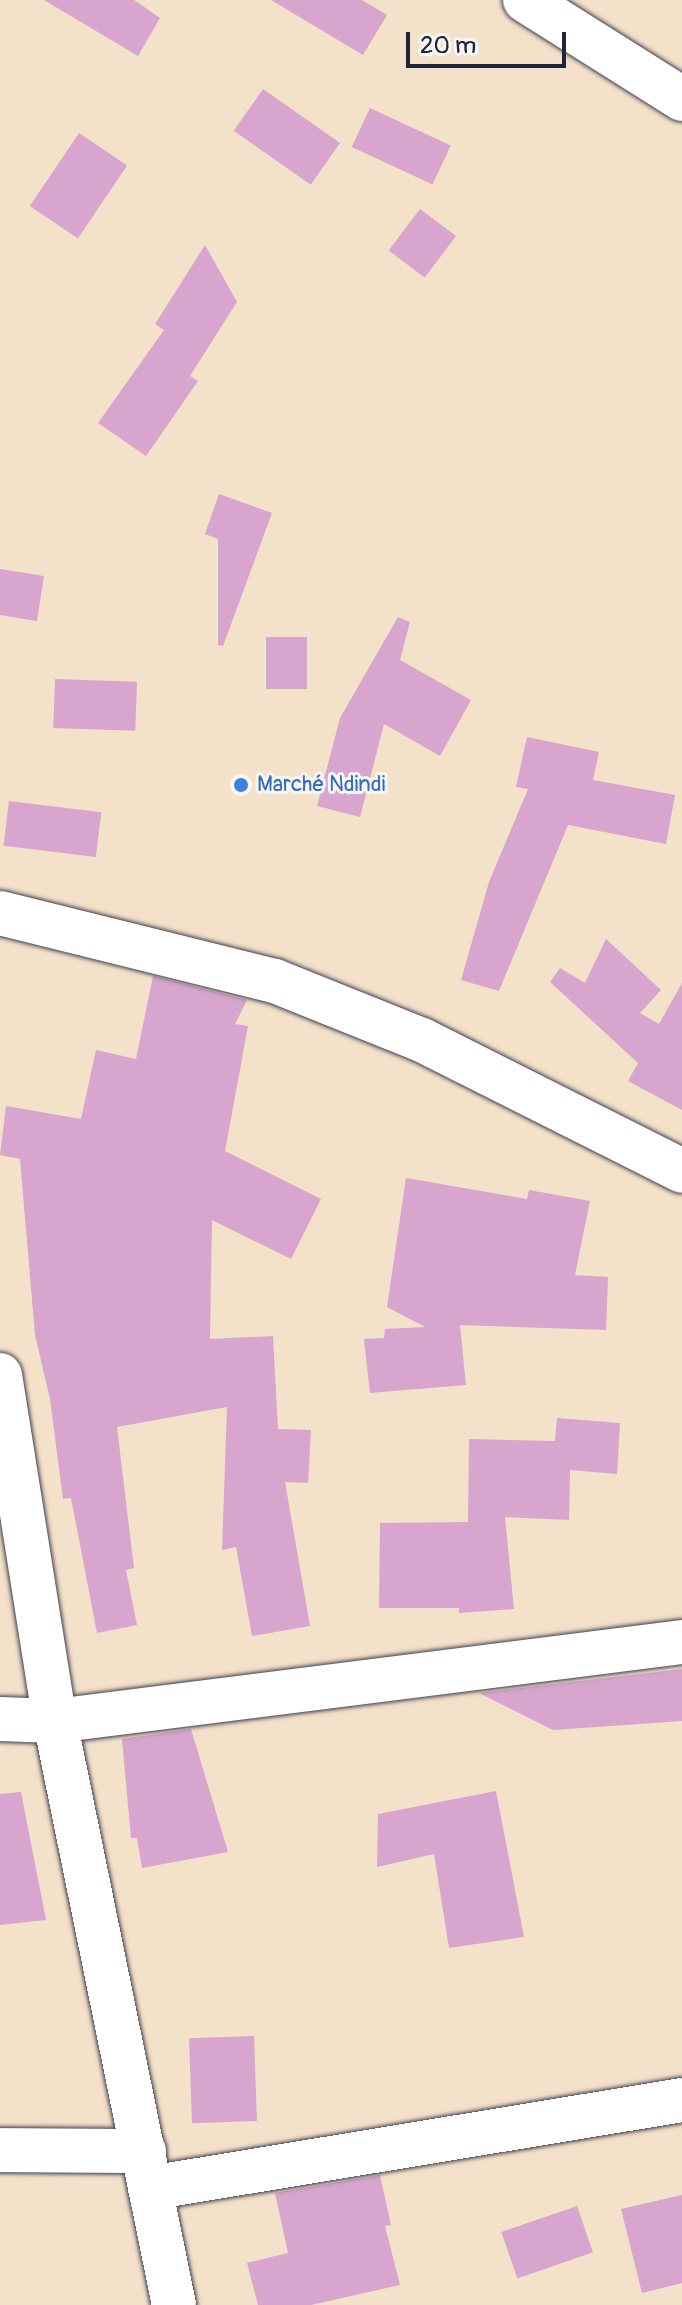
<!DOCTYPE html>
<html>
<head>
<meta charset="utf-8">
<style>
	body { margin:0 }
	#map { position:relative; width:682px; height:2305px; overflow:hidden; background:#f3e1c9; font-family:Pangolin,sans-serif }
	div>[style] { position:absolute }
	.building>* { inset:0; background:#d7a5cd; transform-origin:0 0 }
	.roads { filter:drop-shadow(0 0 2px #413f50) drop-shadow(0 0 2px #413f50) }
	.street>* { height:44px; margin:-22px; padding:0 22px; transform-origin:22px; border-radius:22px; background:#fff }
	.secondary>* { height:44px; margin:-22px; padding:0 22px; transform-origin:22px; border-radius:22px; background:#fff }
	.primary>* { height:44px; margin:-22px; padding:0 22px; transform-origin:22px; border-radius:22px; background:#fff }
	.dots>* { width:22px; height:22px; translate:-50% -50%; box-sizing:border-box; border:4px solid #f6f6f2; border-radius:50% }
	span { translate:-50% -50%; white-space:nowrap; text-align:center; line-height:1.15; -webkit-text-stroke:6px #f6f6f2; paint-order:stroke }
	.shop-label { font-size:22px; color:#366cbe }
	.left { translate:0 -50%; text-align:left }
	.scale { position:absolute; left:406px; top:32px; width:160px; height:36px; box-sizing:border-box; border:4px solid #22223b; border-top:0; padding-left:10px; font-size:24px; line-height:28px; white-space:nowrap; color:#22223b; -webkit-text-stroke:6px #f6f6f2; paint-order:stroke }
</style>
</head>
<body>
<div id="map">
	<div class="building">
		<div style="clip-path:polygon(44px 0,134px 0,160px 18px,138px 56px)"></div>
		<div style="clip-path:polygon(271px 0,362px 0,387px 15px,363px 55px)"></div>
		<div style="left:263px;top:89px;width:94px;height:51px;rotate:35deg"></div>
		<div style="left:370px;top:108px;width:89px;height:43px;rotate:25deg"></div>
		<div style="left:79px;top:133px;width:58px;height:88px;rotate:34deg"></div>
		<div style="left:420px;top:209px;width:45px;height:52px;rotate:37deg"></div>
		<div style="clip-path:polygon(205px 245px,237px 302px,190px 376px,198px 381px,146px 456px,98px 423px,164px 330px,155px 324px)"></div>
		<div style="clip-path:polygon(219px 494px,272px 513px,223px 646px,218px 645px,218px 539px,205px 534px)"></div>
		<div style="clip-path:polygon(0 569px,44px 576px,37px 621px,0 615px)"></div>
		<div style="clip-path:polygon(398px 617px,410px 622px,400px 660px,471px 700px,440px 756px,384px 724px,360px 817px,317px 806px,340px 718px)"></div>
		<div style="left:266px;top:637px;width:41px;height:52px"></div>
		<div style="left:55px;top:679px;width:82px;height:49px;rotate:2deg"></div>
		<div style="clip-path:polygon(527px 737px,599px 752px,593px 780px,675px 795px,666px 844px,568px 825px,499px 991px,461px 980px,489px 882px,528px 789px,516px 787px)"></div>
		<div style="left:9px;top:801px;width:93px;height:45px;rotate:7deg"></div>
		<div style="clip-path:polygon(606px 939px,661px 990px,640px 1013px,659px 1024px,682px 983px,682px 1110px,628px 1081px,638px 1063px,550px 982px,560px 968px,585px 983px)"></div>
		<div style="clip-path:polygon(153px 976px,247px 1000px,235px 1024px,248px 1026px,225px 1151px,321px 1199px,291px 1259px,212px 1220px,210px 1339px,273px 1336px,278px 1429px,311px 1430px,308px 1483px,285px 1482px,310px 1626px,252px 1636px,236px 1547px,222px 1550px,227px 1407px,117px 1427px,134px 1568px,126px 1570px,137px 1625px,97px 1633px,71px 1498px,63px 1499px,50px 1399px,35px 1335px,20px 1159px,0 1155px,6px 1106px,81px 1119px,96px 1050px,136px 1059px)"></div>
		<div style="clip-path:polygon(406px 1178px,527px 1199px,529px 1190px,590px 1201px,575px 1275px,608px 1277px,606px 1330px,460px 1325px,466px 1385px,370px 1393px,364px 1339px,384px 1338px,385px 1329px,425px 1327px,387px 1307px)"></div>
		<div style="clip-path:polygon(557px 1418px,620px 1423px,617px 1474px,570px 1470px,569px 1520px,505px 1517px,514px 1609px,459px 1613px,459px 1608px,379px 1608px,380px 1523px,468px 1522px,469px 1439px,555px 1441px)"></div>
		<div style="clip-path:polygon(682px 1669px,682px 1721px,553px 1730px,479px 1693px)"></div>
		<div style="clip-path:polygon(191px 1729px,228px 1852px,142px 1868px,137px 1838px,131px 1838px,122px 1739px)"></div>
		<div style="clip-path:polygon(496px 1791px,524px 1937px,449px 1948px,434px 1854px,377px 1867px,378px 1814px)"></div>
		<div style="clip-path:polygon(21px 1792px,46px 1920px,0 1925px,0 1794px)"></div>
		<div style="left:254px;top:2036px;width:85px;height:65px;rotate:88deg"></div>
		<div style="clip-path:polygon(380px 2175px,391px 2225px,385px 2226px,400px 2285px,311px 2305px,258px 2305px,247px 2263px,288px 2253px,275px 2193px)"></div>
		<div style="clip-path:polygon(682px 2195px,682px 2283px,642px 2293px,621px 2209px)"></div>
		<div style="left:577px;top:2206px;width:49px;height:80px;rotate:71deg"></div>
	</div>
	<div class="roads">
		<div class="street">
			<div style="left:0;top:913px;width:283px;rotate:13.9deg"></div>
			<div style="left:275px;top:981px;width:158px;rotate:21.9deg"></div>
			<div style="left:422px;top:1040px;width:291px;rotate:26.7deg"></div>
			<div style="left:0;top:1719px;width:55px;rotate:2.1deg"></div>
			<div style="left:55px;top:1721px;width:632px;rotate:-7.18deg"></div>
			<div style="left:0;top:2150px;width:144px;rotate:0.4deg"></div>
			<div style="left:150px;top:2188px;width:539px;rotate:-9.39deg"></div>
		</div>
		<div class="secondary">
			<div style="left:0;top:1375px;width:350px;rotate:81deg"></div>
			<div style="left:55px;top:1721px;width:596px;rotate:78.48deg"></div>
		</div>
		<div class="primary">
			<div style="left:525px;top:0;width:186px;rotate:32.2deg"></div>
		</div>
	</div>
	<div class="dots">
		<div style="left:241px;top:785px;background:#3f7fe0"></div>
	</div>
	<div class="shop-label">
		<span class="left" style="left:257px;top:785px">Marché Ndindi</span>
	</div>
	<div class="scale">20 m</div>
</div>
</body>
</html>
